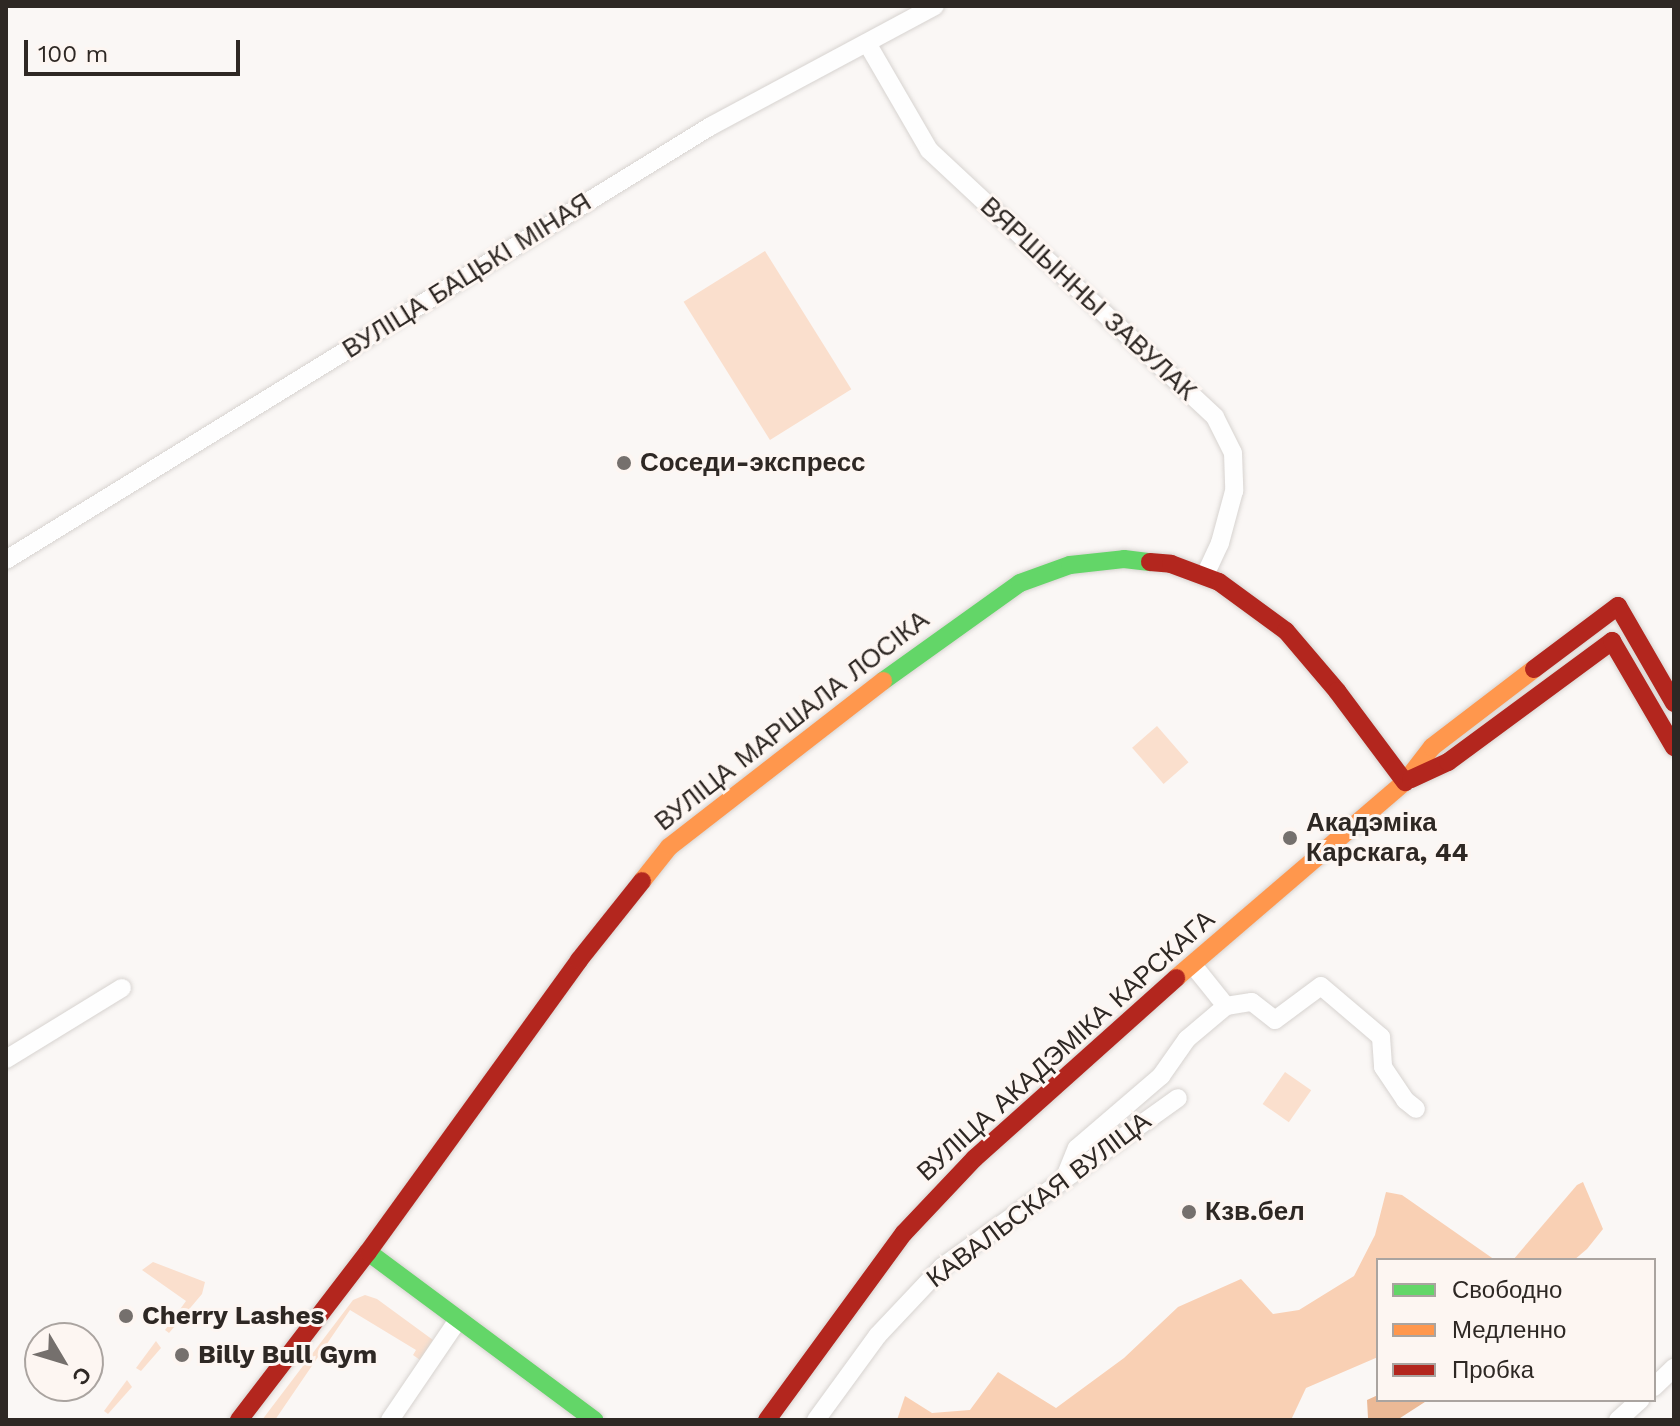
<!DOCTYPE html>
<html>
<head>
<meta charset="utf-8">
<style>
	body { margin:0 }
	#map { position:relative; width:1680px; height:1426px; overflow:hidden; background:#faf7f5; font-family:"Work Sans",sans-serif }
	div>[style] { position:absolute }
	.green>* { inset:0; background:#fadfcd; transform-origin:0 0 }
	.forest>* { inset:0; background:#f9d0b4 }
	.water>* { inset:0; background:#ebb996 }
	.roads { filter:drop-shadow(0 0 2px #d7d3d0) drop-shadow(0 0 2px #d7d3d0) }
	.street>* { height:18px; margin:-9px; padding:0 9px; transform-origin:9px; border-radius:9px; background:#fefefe }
	.fast>* { height:18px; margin:-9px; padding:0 9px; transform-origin:9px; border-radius:9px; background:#63d668 }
	.slow>* { height:18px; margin:-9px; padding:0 9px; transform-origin:9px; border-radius:9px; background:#ff974d }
	.jam>* { height:18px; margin:-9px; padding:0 9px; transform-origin:9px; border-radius:9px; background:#b3261e }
	.dots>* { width:22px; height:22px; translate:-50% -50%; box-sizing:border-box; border:4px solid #fdf6f2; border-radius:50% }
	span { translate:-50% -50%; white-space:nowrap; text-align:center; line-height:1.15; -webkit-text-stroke:6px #fdf6f2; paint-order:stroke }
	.street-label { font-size:26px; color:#2e2824 }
	.poi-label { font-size:26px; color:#2e2824; font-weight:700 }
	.left { translate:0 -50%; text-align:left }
	.frame { position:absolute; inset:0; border:8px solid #2e2824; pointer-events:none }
	.legend { position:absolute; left:1376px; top:1258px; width:280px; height:144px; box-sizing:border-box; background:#fdf6f2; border:2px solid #aaa4a0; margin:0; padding:10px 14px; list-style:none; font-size:24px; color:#2e2824 }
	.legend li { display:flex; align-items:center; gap:16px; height:40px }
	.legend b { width:40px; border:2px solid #aaa4a0 }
	.north { position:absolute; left:24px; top:1322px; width:80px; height:80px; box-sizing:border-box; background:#fdf6f2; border:2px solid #aaa4a0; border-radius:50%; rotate:128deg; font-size:22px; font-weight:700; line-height:32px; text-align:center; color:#2e2824 }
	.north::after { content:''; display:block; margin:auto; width:28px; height:36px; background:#75706d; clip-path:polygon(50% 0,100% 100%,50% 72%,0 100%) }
	.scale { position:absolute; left:24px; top:40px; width:216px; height:36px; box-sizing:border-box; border:4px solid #2e2824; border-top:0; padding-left:10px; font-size:24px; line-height:28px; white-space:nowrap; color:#2e2824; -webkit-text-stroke:6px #fdf6f2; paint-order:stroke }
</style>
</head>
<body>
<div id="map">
	<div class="green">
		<div style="left:765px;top:251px;width:163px;height:96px;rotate:58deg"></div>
		<div style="left:1157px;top:726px;width:48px;height:33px;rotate:49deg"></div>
		<div style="left:1285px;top:1072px;width:32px;height:39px;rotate:35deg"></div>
		<div style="clip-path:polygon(153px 1262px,205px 1282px,202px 1294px,169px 1333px,165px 1330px,186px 1301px,142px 1270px)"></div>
		<div style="clip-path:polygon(365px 1295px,377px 1299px,433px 1340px,420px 1360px,413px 1355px,416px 1350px,350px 1310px,275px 1420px,262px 1420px,353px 1300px)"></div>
		<div style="clip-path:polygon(156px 1341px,161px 1348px,141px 1371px,136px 1368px)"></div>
		<div style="clip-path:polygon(127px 1380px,132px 1387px,108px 1414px,104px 1411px)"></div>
	</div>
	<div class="forest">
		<div style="clip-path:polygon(1583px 1182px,1603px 1229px,1587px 1249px,1574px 1260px,1513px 1260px,1577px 1185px)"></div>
		<div style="clip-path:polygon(1386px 1192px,1402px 1195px,1495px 1260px,1378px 1260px,1378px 1357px,1306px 1388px,1291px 1420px,897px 1420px,905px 1396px,932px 1413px,970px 1410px,998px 1372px,1056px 1408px,1124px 1358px,1178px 1307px,1241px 1279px,1273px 1314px,1299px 1310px,1354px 1276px,1375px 1235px)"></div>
	</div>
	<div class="water">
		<div style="clip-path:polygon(1378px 1395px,1378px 1400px,1428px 1400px,1397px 1420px,1368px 1418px,1367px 1400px)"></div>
	</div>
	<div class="roads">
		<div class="street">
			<div style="left:867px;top:43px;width:124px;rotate:59.9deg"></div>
			<div style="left:929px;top:150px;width:391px;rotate:43deg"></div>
			<div style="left:1215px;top:417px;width:40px;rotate:63.4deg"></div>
			<div style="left:1233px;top:453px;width:38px;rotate:88deg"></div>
			<div style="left:1234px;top:491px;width:54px;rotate:105.1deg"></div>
			<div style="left:1220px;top:543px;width:35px;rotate:115deg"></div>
			<div style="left:6px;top:560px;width:828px;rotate:-31.62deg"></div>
			<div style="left:711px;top:126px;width:254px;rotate:-28.2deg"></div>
			<div style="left:1193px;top:965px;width:53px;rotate:51.2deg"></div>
			<div style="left:6px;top:1059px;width:136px;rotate:-31.5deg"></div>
			<div style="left:1065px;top:1177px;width:31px;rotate:-68deg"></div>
			<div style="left:1077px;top:1148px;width:111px;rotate:-40.6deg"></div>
			<div style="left:1161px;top:1076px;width:45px;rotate:-54.9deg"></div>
			<div style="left:1187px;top:1039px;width:51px;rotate:-40.2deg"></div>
			<div style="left:1226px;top:1006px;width:26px;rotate:-9deg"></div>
			<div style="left:1252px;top:1002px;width:29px;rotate:38deg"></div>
			<div style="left:1275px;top:1020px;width:57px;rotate:-36.5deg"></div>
			<div style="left:1321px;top:986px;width:79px;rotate:40.4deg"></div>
			<div style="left:1381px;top:1037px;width:30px;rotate:86deg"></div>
			<div style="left:1383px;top:1067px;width:40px;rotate:56deg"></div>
			<div style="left:1405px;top:1100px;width:14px;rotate:39deg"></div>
			<div style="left:1654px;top:1387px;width:28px;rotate:-44deg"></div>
			<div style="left:390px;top:1420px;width:121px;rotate:-55.8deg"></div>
			<div style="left:816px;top:1420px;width:105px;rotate:-53.9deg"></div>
			<div style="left:878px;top:1335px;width:93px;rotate:-46.7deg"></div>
			<div style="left:942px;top:1267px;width:290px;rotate:-35.6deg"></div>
			<div style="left:1618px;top:1420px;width:30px;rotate:-42deg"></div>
		</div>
		<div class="fast">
			<div style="left:883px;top:681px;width:168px;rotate:-35.6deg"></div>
			<div style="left:1020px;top:583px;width:53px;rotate:-19.8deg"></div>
			<div style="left:1070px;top:565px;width:54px;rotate:-6.3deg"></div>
			<div style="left:1124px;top:559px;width:26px;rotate:7deg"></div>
			<div style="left:368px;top:1252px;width:282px;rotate:36.6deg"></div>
		</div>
		<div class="slow">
			<div style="left:642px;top:881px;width:43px;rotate:-51.5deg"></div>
			<div style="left:669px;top:847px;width:271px;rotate:-37.8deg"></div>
			<div style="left:1176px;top:978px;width:301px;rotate:-40.6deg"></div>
			<div style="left:1405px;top:782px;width:44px;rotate:-52.4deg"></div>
			<div style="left:1432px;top:747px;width:128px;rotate:-37.4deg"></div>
		</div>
		<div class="jam">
			<div style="left:1150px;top:562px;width:21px;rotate:5deg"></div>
			<div style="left:1171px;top:564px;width:51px;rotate:20.6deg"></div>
			<div style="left:1219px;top:582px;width:83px;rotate:36.2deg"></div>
			<div style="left:1286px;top:631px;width:79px;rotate:49.6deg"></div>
			<div style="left:1337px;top:691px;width:114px;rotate:53.2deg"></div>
			<div style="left:1534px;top:669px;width:105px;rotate:-36.9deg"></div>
			<div style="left:1618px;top:606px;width:112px;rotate:60deg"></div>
			<div style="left:1411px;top:779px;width:41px;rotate:-24.7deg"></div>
			<div style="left:1448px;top:762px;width:204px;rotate:-36.4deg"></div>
			<div style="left:1612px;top:641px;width:123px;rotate:59.7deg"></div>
			<div style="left:239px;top:1420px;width:212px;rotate:-52.5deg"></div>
			<div style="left:368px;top:1252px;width:360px;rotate:-54.1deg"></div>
			<div style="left:579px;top:960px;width:101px;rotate:-51.4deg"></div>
			<div style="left:767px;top:1420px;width:232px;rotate:-53.8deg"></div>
			<div style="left:904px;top:1233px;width:103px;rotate:-46.6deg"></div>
			<div style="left:975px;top:1158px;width:270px;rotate:-41.8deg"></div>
		</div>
	</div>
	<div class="dots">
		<div style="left:624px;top:463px;background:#75706d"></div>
		<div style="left:1290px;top:838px;background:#75706d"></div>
		<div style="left:1189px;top:1212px;background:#75706d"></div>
		<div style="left:126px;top:1316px;background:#75706d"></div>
		<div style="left:182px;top:1355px;background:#75706d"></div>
	</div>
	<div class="street-label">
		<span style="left:467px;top:276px;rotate:-32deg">ВУЛІЦА БАЦЬКІ МІНАЯ</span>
		<span style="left:1088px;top:299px;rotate:43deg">ВЯРШЫННЫ ЗАВУЛАК</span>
		<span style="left:792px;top:721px;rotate:-38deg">ВУЛІЦА МАРШАЛА ЛОСІКА</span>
		<span style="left:1066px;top:1046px;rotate:-42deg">ВУЛІЦА АКАДЭМІКА КАРСКАГА</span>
		<span style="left:1039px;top:1200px;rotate:-37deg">КАВАЛЬСКАЯ ВУЛІЦА</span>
	</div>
	<div class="poi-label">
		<span class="left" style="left:640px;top:463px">Соседи-экспресс</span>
		<span class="left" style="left:1306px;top:838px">Акадэміка<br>Карскага, 44</span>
		<span class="left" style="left:1205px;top:1212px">Кзв.бел</span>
		<span class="left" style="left:142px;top:1316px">Cherry Lashes</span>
		<span class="left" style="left:198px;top:1355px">Billy Bull Gym</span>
	</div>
	<div class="frame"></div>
	<ul class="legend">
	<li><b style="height:10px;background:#63d668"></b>Свободно</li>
	<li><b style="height:10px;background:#ff974d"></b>Медленно</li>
	<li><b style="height:10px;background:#b3261e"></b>Пробка</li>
	</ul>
	<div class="north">С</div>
	<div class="scale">100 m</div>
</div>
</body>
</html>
